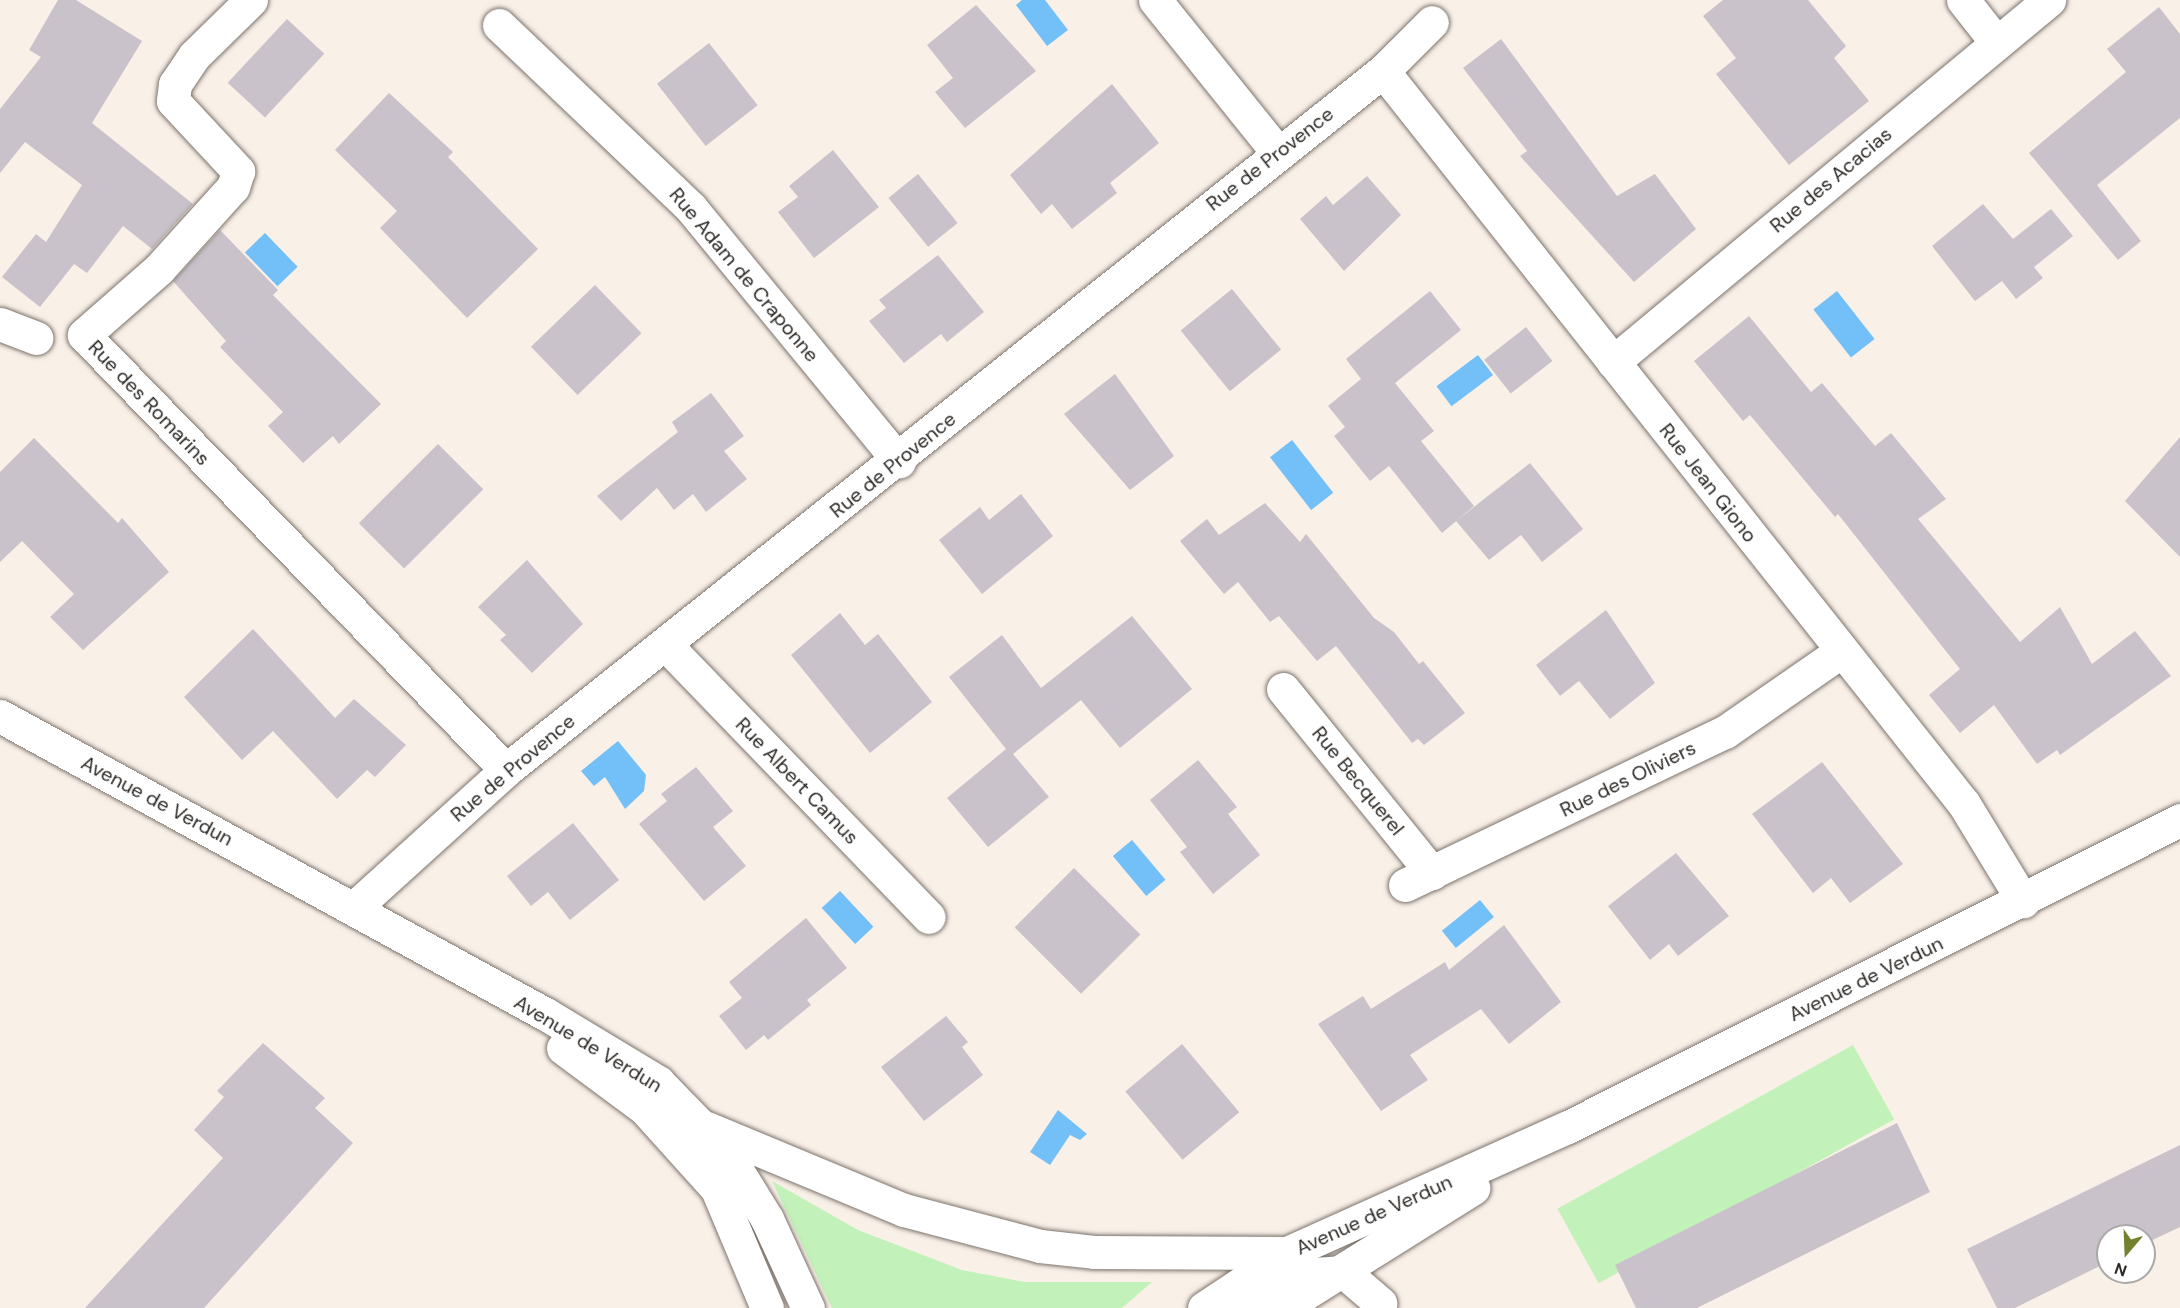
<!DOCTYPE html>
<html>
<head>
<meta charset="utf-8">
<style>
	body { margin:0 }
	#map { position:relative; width:2180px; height:1308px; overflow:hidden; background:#f9f0e8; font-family:"DM Sans",sans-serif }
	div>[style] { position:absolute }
	.green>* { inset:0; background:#c2f2b9; transform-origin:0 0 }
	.water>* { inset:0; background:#73bff8; transform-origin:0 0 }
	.building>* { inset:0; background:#cac2ca; transform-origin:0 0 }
	.roads { filter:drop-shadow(0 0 2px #7c746d) drop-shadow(0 0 2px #7c746d) }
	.street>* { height:33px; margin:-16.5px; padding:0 16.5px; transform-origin:16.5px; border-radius:16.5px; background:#fff }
	.secondary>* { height:33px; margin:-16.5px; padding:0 16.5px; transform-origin:16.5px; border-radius:16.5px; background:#fff }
	.primary>* { height:33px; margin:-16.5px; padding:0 16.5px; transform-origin:16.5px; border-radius:16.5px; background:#fff }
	span { translate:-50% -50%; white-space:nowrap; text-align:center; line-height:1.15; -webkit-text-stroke:5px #fff; paint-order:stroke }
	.street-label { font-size:20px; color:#2c2926 }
	.north { position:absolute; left:2096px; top:1224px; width:60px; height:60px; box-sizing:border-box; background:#fff; border:2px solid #aba9a8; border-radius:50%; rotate:199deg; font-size:16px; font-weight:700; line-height:24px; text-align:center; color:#2c2926 }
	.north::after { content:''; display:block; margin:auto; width:21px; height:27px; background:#74822f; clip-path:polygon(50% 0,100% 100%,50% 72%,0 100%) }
</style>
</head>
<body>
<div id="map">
	<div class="green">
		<div style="left:1853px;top:1045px;width:85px;height:338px;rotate:61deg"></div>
		<div style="clip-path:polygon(772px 1181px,858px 1230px,962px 1270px,1025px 1282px,1152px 1282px,1122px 1308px,832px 1308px)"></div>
	</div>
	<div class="water">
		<div style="clip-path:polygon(1022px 0,1045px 0,1068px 30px,1047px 46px,1016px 5px)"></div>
		<div style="left:265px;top:233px;width:47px;height:28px;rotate:46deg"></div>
		<div style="left:1837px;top:291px;width:61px;height:30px;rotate:52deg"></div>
		<div style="left:1478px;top:355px;width:25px;height:52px;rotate:53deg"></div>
		<div style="left:1292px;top:440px;width:67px;height:28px;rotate:52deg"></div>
		<div style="clip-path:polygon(618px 741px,646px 775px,644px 791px,625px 809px,605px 777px,594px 786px,581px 771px)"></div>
		<div style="left:1132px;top:840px;width:52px;height:25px;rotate:50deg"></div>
		<div style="left:840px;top:891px;width:49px;height:25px;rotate:47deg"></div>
		<div style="left:1480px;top:900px;width:22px;height:49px;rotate:51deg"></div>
		<div style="clip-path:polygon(1058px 1110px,1087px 1134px,1080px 1140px,1070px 1135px,1050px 1165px,1030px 1152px)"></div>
	</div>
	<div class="building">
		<div style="clip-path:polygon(58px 0,76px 0,142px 41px,92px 123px,193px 204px,152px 249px,123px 226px,87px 273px,74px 264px,40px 307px,2px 277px,36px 234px,46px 242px,82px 185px,25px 142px,0 173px,0 109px,41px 57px,29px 50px)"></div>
		<div style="clip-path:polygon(1723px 0,1808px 0,1846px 46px,1834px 58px,1869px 101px,1789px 165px,1716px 74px,1736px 58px,1703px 16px)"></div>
		<div style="clip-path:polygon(976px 5px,1036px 71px,965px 128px,935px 92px,953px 78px,927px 45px)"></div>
		<div style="clip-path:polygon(2159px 7px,2180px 34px,2180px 118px,2097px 185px,2141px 241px,2118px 260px,2029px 153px,2126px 72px,2107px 49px)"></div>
		<div style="left:287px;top:19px;width:51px;height:87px;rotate:43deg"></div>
		<div style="clip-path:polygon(1501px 39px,1617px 196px,1655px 174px,1696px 229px,1634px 282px,1520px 156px,1527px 151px,1463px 68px)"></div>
		<div style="left:709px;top:43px;width:79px;height:66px;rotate:52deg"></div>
		<div style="clip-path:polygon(1112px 84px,1159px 143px,1110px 183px,1117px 193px,1072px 229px,1052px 204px,1041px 214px,1010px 175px)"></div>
		<div style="clip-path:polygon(389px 93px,453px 152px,448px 157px,538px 249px,467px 318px,380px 228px,397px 211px,335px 150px)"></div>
		<div style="clip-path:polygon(833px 150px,879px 207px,814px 258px,778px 212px,798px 197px,789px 186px)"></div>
		<div style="left:918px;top:174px;width:63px;height:38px;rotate:51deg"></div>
		<div style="clip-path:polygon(1367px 176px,1401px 215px,1344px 271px,1300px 219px,1326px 196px,1333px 205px)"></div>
		<div style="clip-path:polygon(1983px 204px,2013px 239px,2051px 209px,2073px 236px,2034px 267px,2043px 278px,2016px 299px,2002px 281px,1975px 301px,1932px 246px)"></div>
		<div style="clip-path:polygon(220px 230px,278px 290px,273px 295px,381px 404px,339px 444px,333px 436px,303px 463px,268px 426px,283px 412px,220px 347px,226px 341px,173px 281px)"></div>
		<div style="clip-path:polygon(938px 255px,984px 312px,947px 342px,941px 334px,904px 363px,869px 321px,886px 308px,879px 300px)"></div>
		<div style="left:595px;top:285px;width:67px;height:89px;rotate:46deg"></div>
		<div style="left:1232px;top:289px;width:78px;height:66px;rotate:51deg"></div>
		<div style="clip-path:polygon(1430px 291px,1461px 330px,1395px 383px,1434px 431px,1421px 441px,1474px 506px,1442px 533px,1389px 466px,1370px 481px,1334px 436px,1345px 427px,1328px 406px,1361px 379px,1346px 359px)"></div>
		<div style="clip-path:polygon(1749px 316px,1811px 392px,1822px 383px,1875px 446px,1891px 433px,1946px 499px,1918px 519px,2020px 642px,2060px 607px,2092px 664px,2135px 631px,2171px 676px,2060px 755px,2057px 750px,2037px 764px,1994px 705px,1960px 733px,1929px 695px,1960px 669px,1838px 514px,1835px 517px,1750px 415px,1743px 421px,1694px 361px)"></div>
		<div style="left:1526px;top:327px;width:43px;height:53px;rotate:52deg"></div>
		<div style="clip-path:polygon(1115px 374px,1174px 456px,1130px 490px,1064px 414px)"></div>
		<div style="clip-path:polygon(711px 393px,744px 436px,724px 451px,747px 479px,706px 512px,693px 494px,674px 510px,657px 488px,621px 521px,597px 496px,678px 432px,672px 422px)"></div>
		<div style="clip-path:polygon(2180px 437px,2180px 557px,2125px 501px)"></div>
		<div style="clip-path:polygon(34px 438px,118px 523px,122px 518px,169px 572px,83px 650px,50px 617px,74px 594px,22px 541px,0 562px,0 472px)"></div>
		<div style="left:438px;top:444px;width:64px;height:112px;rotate:45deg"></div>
		<div style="clip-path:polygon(1530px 463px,1583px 529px,1542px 562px,1521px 535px,1489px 560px,1456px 521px)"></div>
		<div style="clip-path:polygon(1021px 494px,1053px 536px,982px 594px,939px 540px,980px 507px,989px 520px)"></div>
		<div style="clip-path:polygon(1265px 503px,1300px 542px,1306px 534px,1374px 618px,1394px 632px,1419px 664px,1423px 661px,1465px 713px,1424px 745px,1418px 739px,1412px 743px,1336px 646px,1317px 661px,1279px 616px,1270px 622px,1238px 582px,1224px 594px,1180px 541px,1207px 519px,1219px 535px)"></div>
		<div style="clip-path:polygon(527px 560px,583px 624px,532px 673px,500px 640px,506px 635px,478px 607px)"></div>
		<div style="clip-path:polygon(1606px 610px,1655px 683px,1610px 719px,1579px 681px,1560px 696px,1536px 665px)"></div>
		<div style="clip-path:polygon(840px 613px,865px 645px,878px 634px,932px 702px,870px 753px,791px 655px)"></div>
		<div style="clip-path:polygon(1132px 616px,1192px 689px,1120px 748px,1081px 700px,1013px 754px,1049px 797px,988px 847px,947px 798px,1006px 749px,949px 677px,1002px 635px,1041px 688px)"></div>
		<div style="clip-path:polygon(253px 629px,335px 718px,354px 699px,406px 745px,375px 777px,367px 770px,337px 799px,273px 731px,242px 760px,184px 697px)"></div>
		<div style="clip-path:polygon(1198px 760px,1237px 807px,1228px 814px,1260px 855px,1213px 894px,1180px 852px,1187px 847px,1150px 800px)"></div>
		<div style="clip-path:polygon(1822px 762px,1903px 864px,1850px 903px,1831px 878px,1813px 893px,1752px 814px)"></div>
		<div style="clip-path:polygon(696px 767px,733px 811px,713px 827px,746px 866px,704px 901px,639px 824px,667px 801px,661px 794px)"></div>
		<div style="clip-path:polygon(573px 823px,619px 880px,570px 920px,548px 892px,531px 906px,507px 876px)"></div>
		<div style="clip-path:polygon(1676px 853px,1729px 916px,1678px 956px,1669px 944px,1650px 960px,1608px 906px)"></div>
		<div style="left:1074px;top:868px;width:94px;height:84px;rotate:45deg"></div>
		<div style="clip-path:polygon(806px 918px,847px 968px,807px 1000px,811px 1005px,768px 1040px,764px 1035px,746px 1050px,719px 1016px,742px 998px,729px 982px)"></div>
		<div style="clip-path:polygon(1504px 925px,1561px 1002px,1509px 1044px,1481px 1009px,1410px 1055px,1428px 1080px,1381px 1111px,1318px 1024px,1363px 996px,1371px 1009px,1445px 962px,1449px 970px)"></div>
		<div style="clip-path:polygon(946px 1016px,968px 1042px,962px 1047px,983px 1075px,924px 1121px,881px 1067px)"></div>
		<div style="clip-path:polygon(263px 1043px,325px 1098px,315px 1108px,353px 1143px,204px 1308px,85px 1308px,223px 1158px,194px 1130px,224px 1097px,217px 1091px)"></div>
		<div style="left:1182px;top:1044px;width:89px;height:74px;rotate:50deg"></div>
		<div style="clip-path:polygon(1897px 1123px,1930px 1192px,1697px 1308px,1636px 1308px,1615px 1265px)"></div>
		<div style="clip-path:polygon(2180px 1145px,2180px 1227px,2144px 1244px,2144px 1236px,2108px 1236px,2108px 1262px,2015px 1308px,1997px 1308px,1967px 1249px)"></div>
	</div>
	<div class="roads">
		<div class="street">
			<div style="left:251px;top:0;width:80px;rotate:135.5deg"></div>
			<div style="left:194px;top:56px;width:34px;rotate:124deg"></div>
			<div style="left:175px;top:84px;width:17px;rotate:97deg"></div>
			<div style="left:173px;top:101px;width:96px;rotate:47.1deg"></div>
			<div style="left:238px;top:171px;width:17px;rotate:107deg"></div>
			<div style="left:233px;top:187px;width:110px;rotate:132.1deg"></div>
			<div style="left:159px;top:269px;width:100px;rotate:138.7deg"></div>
			<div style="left:84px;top:335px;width:606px;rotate:45.87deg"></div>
			<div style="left:1155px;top:0;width:195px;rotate:51.2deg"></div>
			<div style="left:1963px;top:0;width:53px;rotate:51.8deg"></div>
			<div style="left:499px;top:25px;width:265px;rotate:43.6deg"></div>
			<div style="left:691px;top:208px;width:328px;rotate:50.6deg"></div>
			<div style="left:1383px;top:71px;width:935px;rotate:51.6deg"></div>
			<div style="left:1964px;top:804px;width:114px;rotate:58.7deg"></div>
			<div style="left:0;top:324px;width:39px;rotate:21deg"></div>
			<div style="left:1613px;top:362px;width:567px;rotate:-39.7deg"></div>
			<div style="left:666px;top:645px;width:378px;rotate:46deg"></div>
			<div style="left:1283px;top:689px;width:237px;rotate:51deg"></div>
			<div style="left:1405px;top:885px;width:355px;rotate:-25.6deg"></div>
			<div style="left:1725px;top:732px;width:140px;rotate:-34.8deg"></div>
			<div style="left:354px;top:908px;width:205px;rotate:-42.2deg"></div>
			<div style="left:506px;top:770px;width:1121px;rotate:-38.56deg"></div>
			<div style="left:1383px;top:71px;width:69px;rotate:-45deg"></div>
			<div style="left:707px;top:1128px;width:213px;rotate:22.6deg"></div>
			<div style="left:904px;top:1210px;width:141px;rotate:14.8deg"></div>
			<div style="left:1040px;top:1246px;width:54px;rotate:6.3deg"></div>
			<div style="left:1094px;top:1252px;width:193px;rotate:0.3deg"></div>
			<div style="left:1242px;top:1308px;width:66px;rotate:-30.1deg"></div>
			<div style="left:1299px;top:1275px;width:45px;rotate:-3.8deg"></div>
			<div style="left:1344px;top:1272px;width:48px;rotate:40.7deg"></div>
		</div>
		<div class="secondary">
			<div style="left:1204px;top:1308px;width:100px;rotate:-33.5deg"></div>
			<div style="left:1287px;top:1253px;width:308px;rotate:-24.2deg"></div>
			<div style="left:1568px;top:1127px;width:685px;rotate:-26.64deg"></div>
			<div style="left:1282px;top:1308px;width:226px;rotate:-32.1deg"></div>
		</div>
		<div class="primary">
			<div style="left:0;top:716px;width:623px;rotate:28.66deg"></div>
			<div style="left:547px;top:1015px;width:130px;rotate:31.1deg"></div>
			<div style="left:658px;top:1082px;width:98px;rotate:45.8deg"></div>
			<div style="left:726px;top:1152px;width:79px;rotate:58.5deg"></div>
			<div style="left:767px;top:1219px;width:98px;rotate:65.3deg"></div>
			<div style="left:563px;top:1048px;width:102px;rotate:36.6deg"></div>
			<div style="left:645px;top:1109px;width:108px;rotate:48deg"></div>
			<div style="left:717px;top:1189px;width:129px;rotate:67.2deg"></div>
		</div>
	</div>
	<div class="street-label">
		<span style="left:1270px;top:159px;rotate:-38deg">Rue de Provence</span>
		<span style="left:1831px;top:180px;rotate:-40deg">Rue des Acacias</span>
		<span style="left:744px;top:275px;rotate:50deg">Rue Adam de Craponne</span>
		<span style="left:149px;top:403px;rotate:46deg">Rue des Romarins</span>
		<span style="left:893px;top:465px;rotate:-39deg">Rue de Provence</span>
		<span style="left:1708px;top:483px;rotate:52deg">Rue Jean Giono</span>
		<span style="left:513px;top:768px;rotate:-40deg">Rue de Provence</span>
		<span style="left:1628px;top:779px;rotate:-26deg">Rue des Oliviers</span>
		<span style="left:797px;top:781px;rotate:46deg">Rue Albert Camus</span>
		<span style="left:1358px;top:781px;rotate:51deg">Rue Becquerel</span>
		<span style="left:157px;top:801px;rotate:28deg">Avenue de Verdun</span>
		<span style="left:1866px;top:979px;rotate:-26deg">Avenue de Verdun</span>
		<span style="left:588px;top:1044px;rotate:31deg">Avenue de Verdun</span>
		<span style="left:1374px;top:1215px;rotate:-24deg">Avenue de Verdun</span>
	</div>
	<div class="north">N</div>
</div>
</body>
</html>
